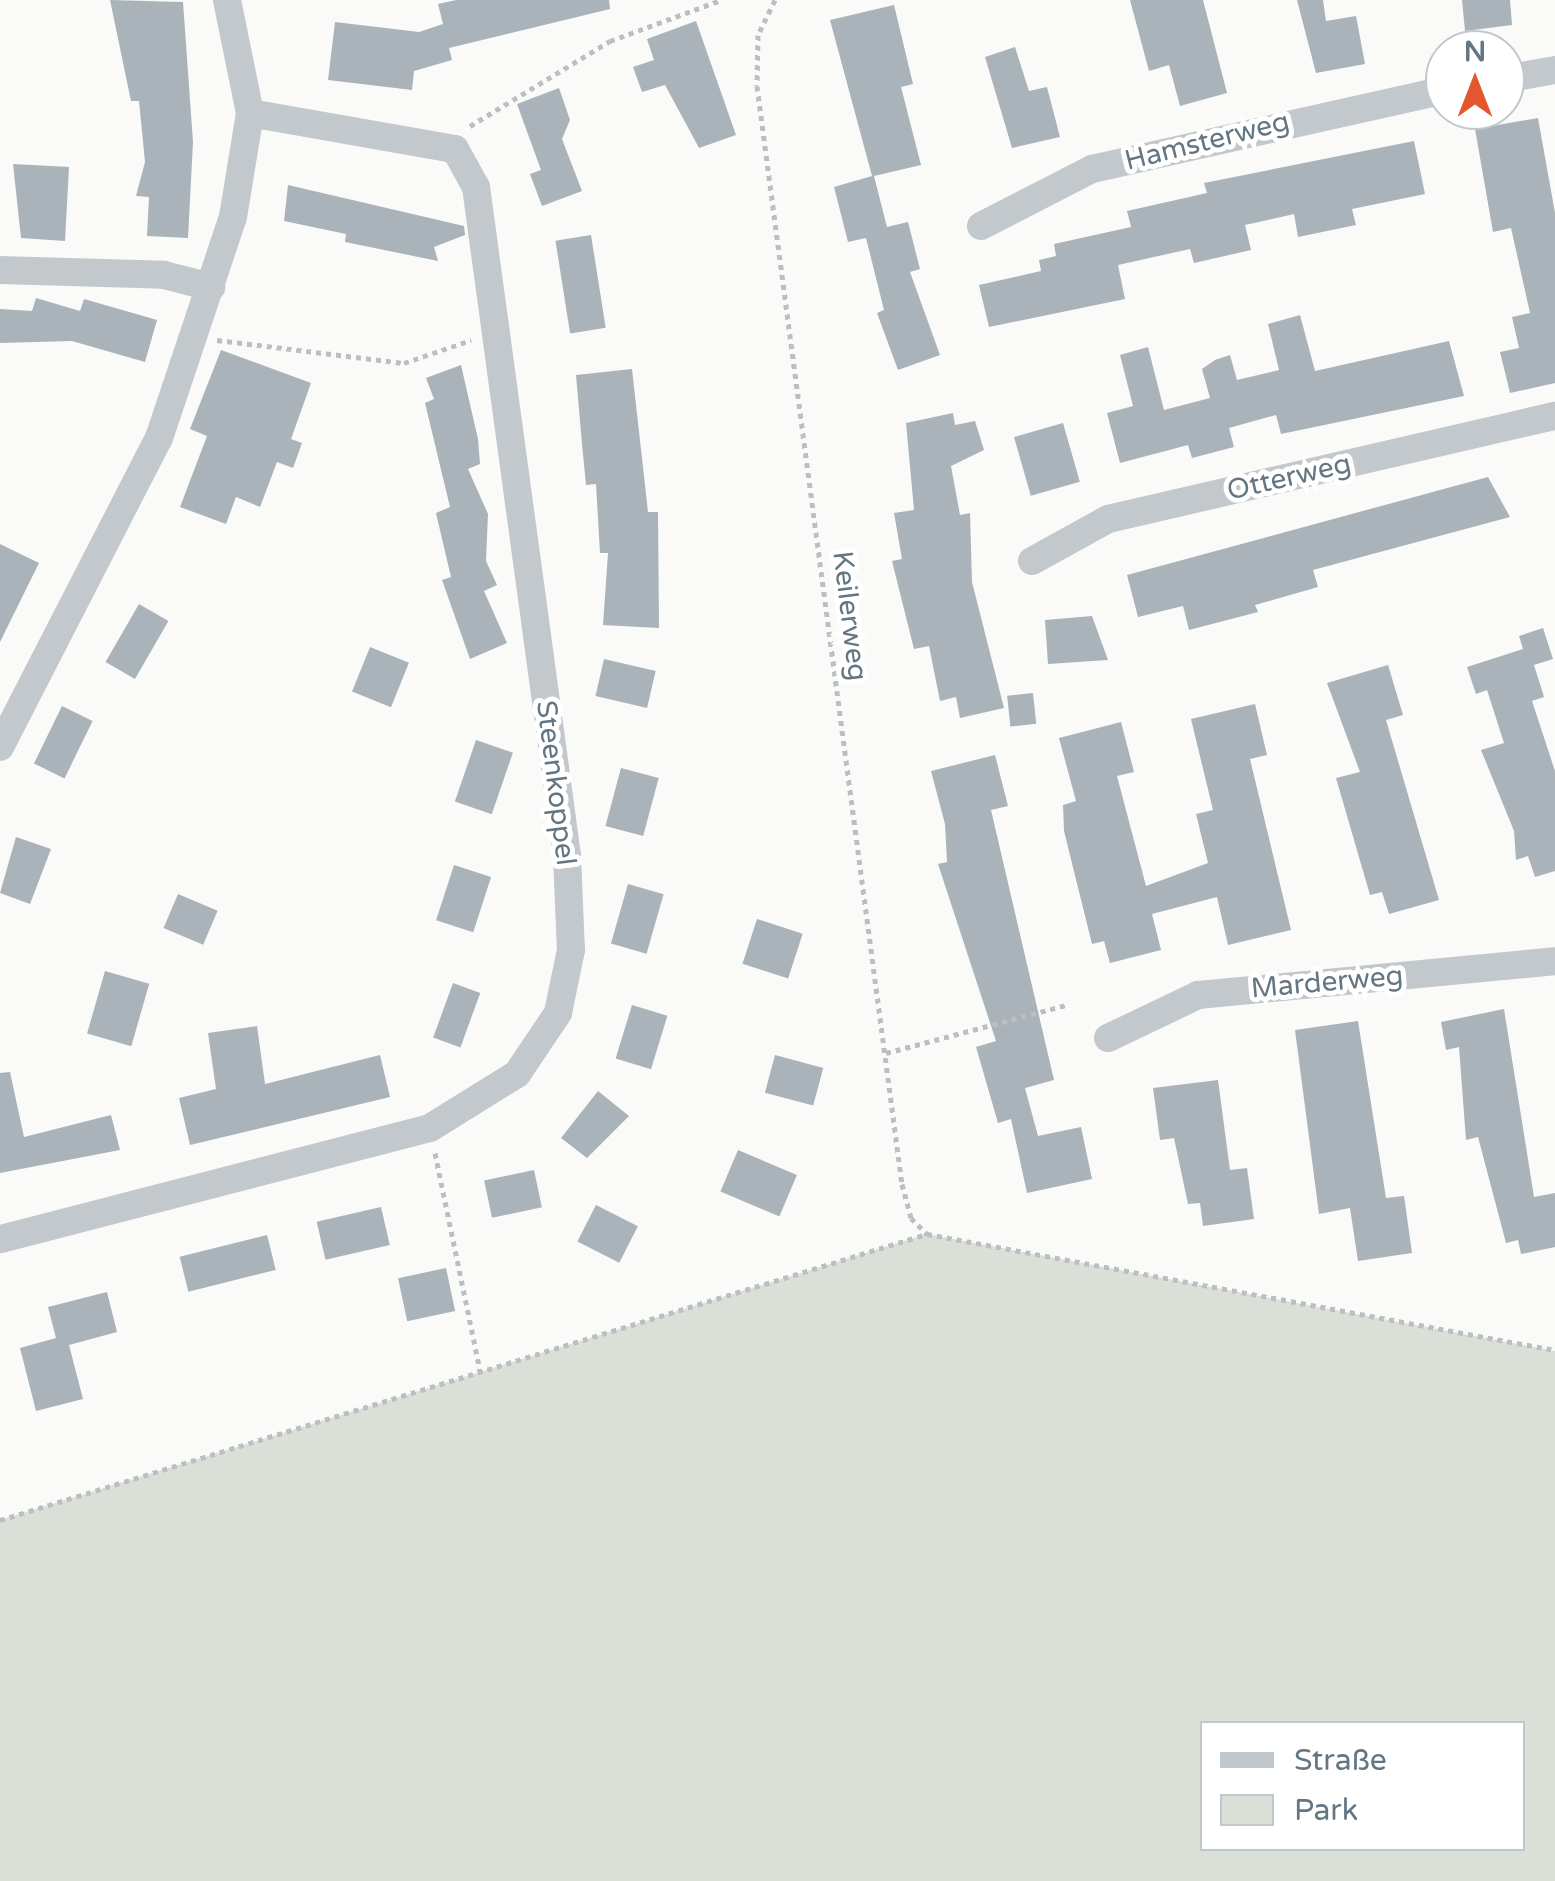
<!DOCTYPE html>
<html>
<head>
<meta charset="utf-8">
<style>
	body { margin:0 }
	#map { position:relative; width:1555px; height:1881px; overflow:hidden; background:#fafaf8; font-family:"Varela Round",sans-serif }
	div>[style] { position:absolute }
	.green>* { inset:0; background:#dadfd7 }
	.building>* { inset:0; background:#aab3b9; transform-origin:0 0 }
	.path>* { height:5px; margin-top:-2.5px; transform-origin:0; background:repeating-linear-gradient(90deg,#bbbfc2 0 5px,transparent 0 10px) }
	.street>* { height:28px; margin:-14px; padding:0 14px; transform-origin:14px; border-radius:14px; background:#c3c8cc }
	span { translate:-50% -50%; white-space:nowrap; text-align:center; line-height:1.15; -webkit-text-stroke:10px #fff; paint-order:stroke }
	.street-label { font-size:28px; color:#657683 }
	.legend { position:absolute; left:1200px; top:1721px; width:325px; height:130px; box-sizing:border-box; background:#fff; border:2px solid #c1c8cd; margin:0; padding:12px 18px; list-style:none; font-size:30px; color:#657683 }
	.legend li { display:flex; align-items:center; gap:20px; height:50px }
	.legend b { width:50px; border:2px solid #c1c8cd }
	.north { position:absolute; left:1425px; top:30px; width:100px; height:100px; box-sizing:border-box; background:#fff; border:2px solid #c1c8cd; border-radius:50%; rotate:0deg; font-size:28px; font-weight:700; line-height:40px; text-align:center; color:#657683 }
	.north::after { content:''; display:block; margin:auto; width:35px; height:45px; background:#e4572e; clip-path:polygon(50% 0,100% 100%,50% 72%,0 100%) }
</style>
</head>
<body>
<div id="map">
	<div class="green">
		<div style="clip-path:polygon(evenodd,927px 1234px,1555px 1351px,1555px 1881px,0 1881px,0 1520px,927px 1234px,1202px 1724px,1522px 1724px,1522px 1848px,1202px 1848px,1202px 1724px)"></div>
	</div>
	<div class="building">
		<div style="clip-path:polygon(110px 0,183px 2px,193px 142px,188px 238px,147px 236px,149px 197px,136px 196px,145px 162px,139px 101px,131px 101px)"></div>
		<div style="clip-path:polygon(456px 0,609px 0,610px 9px,449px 48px,452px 60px,414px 71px,412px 90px,328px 80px,335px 22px,419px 32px,443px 24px,438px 4px)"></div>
		<div style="clip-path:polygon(1130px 0,1203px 0,1227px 93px,1180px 106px,1169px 65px,1149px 71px)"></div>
		<div style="clip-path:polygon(1297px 0,1323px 0,1326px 21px,1356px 16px,1365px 64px,1316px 73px)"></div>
		<div style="clip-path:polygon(1462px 0,1510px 0,1512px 25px,1465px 31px)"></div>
		<div style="clip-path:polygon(894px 5px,913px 84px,901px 87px,921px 165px,874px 176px,887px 227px,908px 222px,920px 269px,910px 272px,940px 355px,898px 370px,877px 313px,884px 310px,866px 238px,848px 242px,834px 187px,872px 176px,830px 20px)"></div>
		<div style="clip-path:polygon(696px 21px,736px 135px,699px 148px,665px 85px,642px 92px,633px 67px,654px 60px,647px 39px)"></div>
		<div style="clip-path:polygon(1015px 47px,1029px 91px,1047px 87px,1060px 137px,1012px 148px,985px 57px)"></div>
		<div style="clip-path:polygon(559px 88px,570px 120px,562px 139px,582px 191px,542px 206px,530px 174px,541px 170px,517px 104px)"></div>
		<div style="clip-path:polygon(1538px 118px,1555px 213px,1555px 383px,1510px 393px,1500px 352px,1519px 348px,1512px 317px,1530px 313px,1511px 228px,1493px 232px,1475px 129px)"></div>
		<div style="clip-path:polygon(1414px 141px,1425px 194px,1352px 209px,1356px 225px,1298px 237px,1294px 214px,1245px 225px,1251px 250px,1194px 263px,1190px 249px,1118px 265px,1125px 299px,989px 327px,979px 285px,1041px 271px,1039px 260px,1056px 256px,1054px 244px,1131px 227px,1127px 211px,1207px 193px,1204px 183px)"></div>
		<div style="clip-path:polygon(13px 164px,69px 167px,65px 241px,21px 238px)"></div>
		<div style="clip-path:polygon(288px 185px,464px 226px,465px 235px,434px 247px,438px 261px,345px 242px,346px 234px,284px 221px)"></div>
		<div style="left:591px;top:235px;width:94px;height:36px;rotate:81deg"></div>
		<div style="clip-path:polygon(36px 298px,80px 311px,84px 299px,157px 320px,145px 362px,72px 341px,0 343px,0 309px,32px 311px)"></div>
		<div style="clip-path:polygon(1300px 315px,1315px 371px,1449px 341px,1464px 396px,1281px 434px,1276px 415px,1229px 428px,1234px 447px,1192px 458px,1188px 445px,1120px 463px,1107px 413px,1133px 406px,1120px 355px,1148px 347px,1164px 410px,1210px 398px,1202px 369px,1215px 360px,1230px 355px,1237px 380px,1279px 370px,1268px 324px)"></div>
		<div style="clip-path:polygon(221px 350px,311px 383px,291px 439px,302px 443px,293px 468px,277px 462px,260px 507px,236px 497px,226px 524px,180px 507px,207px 436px,190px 429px)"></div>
		<div style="clip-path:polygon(461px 365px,478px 439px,480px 464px,468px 469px,488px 514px,486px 561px,497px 585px,484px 591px,507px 643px,470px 659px,442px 580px,451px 577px,436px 513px,450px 507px,425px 403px,434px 399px,426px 378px)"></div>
		<div style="clip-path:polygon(632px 369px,648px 512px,658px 512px,659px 628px,603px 625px,608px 553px,600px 553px,596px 484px,586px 485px,582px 444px,576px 375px)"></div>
		<div style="clip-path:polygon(953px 413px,955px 425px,975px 421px,984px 450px,951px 466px,960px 515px,970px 513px,972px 582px,1004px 708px,960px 718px,956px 697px,940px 701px,929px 646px,914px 649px,892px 561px,902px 559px,894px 513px,914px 510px,906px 423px)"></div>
		<div style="left:1063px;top:423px;width:61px;height:51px;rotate:74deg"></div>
		<div style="clip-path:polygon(1488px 477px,1510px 517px,1313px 570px,1318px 587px,1255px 605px,1258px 612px,1189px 630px,1183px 606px,1138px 617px,1127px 575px)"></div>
		<div style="clip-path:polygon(0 544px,39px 563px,0 642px)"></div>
		<div style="left:139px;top:604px;width:34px;height:67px;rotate:30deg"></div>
		<div style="clip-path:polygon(1092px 616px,1108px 660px,1048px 664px,1045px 620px)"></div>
		<div style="clip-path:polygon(1543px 628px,1553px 659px,1534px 665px,1544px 697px,1532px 701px,1555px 771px,1555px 871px,1535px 877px,1528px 856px,1516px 860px,1514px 831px,1481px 750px,1504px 743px,1487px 690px,1476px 694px,1467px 667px,1523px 649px,1519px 636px)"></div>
		<div style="left:370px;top:647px;width:42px;height:48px;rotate:22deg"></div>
		<div style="left:604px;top:659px;width:53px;height:38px;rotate:13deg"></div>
		<div style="clip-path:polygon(1388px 665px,1403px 715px,1386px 720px,1439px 900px,1389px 914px,1382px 892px,1370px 895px,1336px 778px,1360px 772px,1327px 683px)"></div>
		<div style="left:1033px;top:693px;width:31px;height:26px;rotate:84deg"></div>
		<div style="clip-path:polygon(1255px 704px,1267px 755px,1250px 759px,1291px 930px,1228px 945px,1217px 897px,1152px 914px,1161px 950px,1110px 963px,1104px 941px,1092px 944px,1064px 831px,1063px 805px,1076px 801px,1059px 738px,1121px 722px,1134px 772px,1117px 776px,1146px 886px,1208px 863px,1196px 814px,1213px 810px,1191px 719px)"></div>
		<div style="left:62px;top:706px;width:34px;height:64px;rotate:26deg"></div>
		<div style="left:476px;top:740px;width:39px;height:65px;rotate:19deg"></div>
		<div style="clip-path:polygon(995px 755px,1008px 806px,991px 810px,1054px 1080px,1025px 1088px,1038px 1136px,1081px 1127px,1092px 1179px,1027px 1193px,1011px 1119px,998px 1123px,976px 1047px,996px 1041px,938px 864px,947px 862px,945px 824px,931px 771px)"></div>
		<div style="left:621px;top:768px;width:39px;height:60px;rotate:15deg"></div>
		<div style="clip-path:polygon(16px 837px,51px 849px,30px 904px,0 893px)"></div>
		<div style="left:454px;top:865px;width:39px;height:58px;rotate:18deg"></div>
		<div style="left:628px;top:884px;width:37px;height:62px;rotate:16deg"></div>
		<div style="left:178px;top:894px;width:43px;height:37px;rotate:23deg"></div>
		<div style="left:757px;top:919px;width:48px;height:47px;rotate:18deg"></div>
		<div style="left:105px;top:971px;width:46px;height:65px;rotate:16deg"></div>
		<div style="left:453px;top:983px;width:29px;height:58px;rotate:20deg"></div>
		<div style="left:632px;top:1005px;width:37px;height:56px;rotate:17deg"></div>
		<div style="clip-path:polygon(1504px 1009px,1534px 1197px,1555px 1193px,1555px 1247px,1521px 1254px,1518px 1240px,1506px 1243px,1478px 1137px,1466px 1140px,1459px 1047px,1446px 1050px,1441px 1022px)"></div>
		<div style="clip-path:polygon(1358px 1021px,1386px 1198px,1404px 1196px,1412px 1253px,1358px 1261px,1350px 1208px,1319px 1214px,1295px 1030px)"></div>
		<div style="clip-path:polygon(257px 1026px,265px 1084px,380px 1055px,390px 1097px,190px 1145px,179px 1098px,216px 1089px,208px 1033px)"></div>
		<div style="left:775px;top:1055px;width:50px;height:39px;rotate:15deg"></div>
		<div style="clip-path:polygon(10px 1072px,24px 1137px,111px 1115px,120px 1150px,0 1173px,0 1073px)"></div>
		<div style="clip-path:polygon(1218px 1080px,1230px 1170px,1247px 1168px,1254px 1219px,1203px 1226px,1200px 1203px,1188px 1204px,1174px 1138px,1160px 1140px,1153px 1088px)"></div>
		<div style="clip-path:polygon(598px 1091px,629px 1116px,587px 1158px,561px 1138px)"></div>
		<div style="left:738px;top:1150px;width:64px;height:45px;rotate:23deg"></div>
		<div style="left:534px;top:1170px;width:38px;height:51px;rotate:78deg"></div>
		<div style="left:596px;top:1205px;width:47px;height:41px;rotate:27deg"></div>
		<div style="left:381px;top:1207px;width:39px;height:66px;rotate:77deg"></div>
		<div style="left:267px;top:1235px;width:36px;height:90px;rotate:76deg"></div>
		<div style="left:446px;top:1268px;width:44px;height:49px;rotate:78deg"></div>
		<div style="clip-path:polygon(107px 1292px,117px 1332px,69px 1345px,83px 1399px,36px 1411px,20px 1348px,56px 1338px,48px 1307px)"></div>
	</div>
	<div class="path">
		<div style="left:775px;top:0;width:39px;rotate:116deg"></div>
		<div style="left:758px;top:35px;width:51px;rotate:91.1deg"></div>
		<div style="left:757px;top:86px;width:1108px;rotate:82.48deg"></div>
		<div style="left:902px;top:1184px;width:35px;rotate:75deg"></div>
		<div style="left:911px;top:1218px;width:23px;rotate:45deg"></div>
		<div style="left:470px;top:126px;width:164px;rotate:-31.3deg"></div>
		<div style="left:610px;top:41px;width:118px;rotate:-20.3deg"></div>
		<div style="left:217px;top:340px;width:188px;rotate:7deg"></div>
		<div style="left:404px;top:363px;width:71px;rotate:-18.9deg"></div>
		<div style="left:886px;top:1053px;width:186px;rotate:-14.9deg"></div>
		<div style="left:435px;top:1153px;width:228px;rotate:78.3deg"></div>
		<div style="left:0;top:1520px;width:970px;rotate:-17.15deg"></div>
		<div style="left:927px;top:1234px;width:639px;rotate:10.47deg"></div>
	</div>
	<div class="street">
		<div style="left:227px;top:0;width:115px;rotate:78.5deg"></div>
		<div style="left:1505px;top:79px;width:51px;rotate:-10.2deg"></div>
		<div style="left:981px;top:226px;width:125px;rotate:-27.2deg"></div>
		<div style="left:1092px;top:169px;width:362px;rotate:-12.6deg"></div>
		<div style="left:0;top:270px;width:164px;rotate:1.7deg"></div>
		<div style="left:164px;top:275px;width:49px;rotate:14.3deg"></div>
		<div style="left:1032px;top:561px;width:87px;rotate:-28.9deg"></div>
		<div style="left:1108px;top:519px;width:459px;rotate:-13deg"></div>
		<div style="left:0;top:747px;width:348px;rotate:-62.8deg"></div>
		<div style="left:159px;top:438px;width:233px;rotate:-71.5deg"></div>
		<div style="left:233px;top:217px;width:105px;rotate:-80.7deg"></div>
		<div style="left:250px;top:113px;width:208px;rotate:10deg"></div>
		<div style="left:455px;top:149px;width:43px;rotate:61.1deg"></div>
		<div style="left:476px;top:187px;width:675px;rotate:82.25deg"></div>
		<div style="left:567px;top:856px;width:94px;rotate:87.6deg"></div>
		<div style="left:571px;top:950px;width:64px;rotate:101.7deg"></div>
		<div style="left:558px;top:1013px;width:73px;rotate:123.9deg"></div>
		<div style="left:517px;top:1074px;width:102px;rotate:148.2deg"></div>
		<div style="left:430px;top:1128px;width:444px;rotate:165.5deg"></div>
		<div style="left:1108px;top:1038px;width:100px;rotate:-25.5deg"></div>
		<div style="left:1198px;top:995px;width:359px;rotate:-5.4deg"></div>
	</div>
	<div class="street-label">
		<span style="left:1207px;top:141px;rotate:-14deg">Hamsterweg</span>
		<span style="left:1289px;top:477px;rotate:-13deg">Otterweg</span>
		<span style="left:850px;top:616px;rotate:83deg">Keilerweg</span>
		<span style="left:556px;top:783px;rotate:83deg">Steenkoppel</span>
		<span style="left:1327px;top:982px;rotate:-5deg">Marderweg</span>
	</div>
	<ul class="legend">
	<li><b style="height:12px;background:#c3c8cc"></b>Straße</li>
	<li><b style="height:28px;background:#dadfd7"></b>Park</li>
	</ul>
	<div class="north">N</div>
</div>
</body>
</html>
